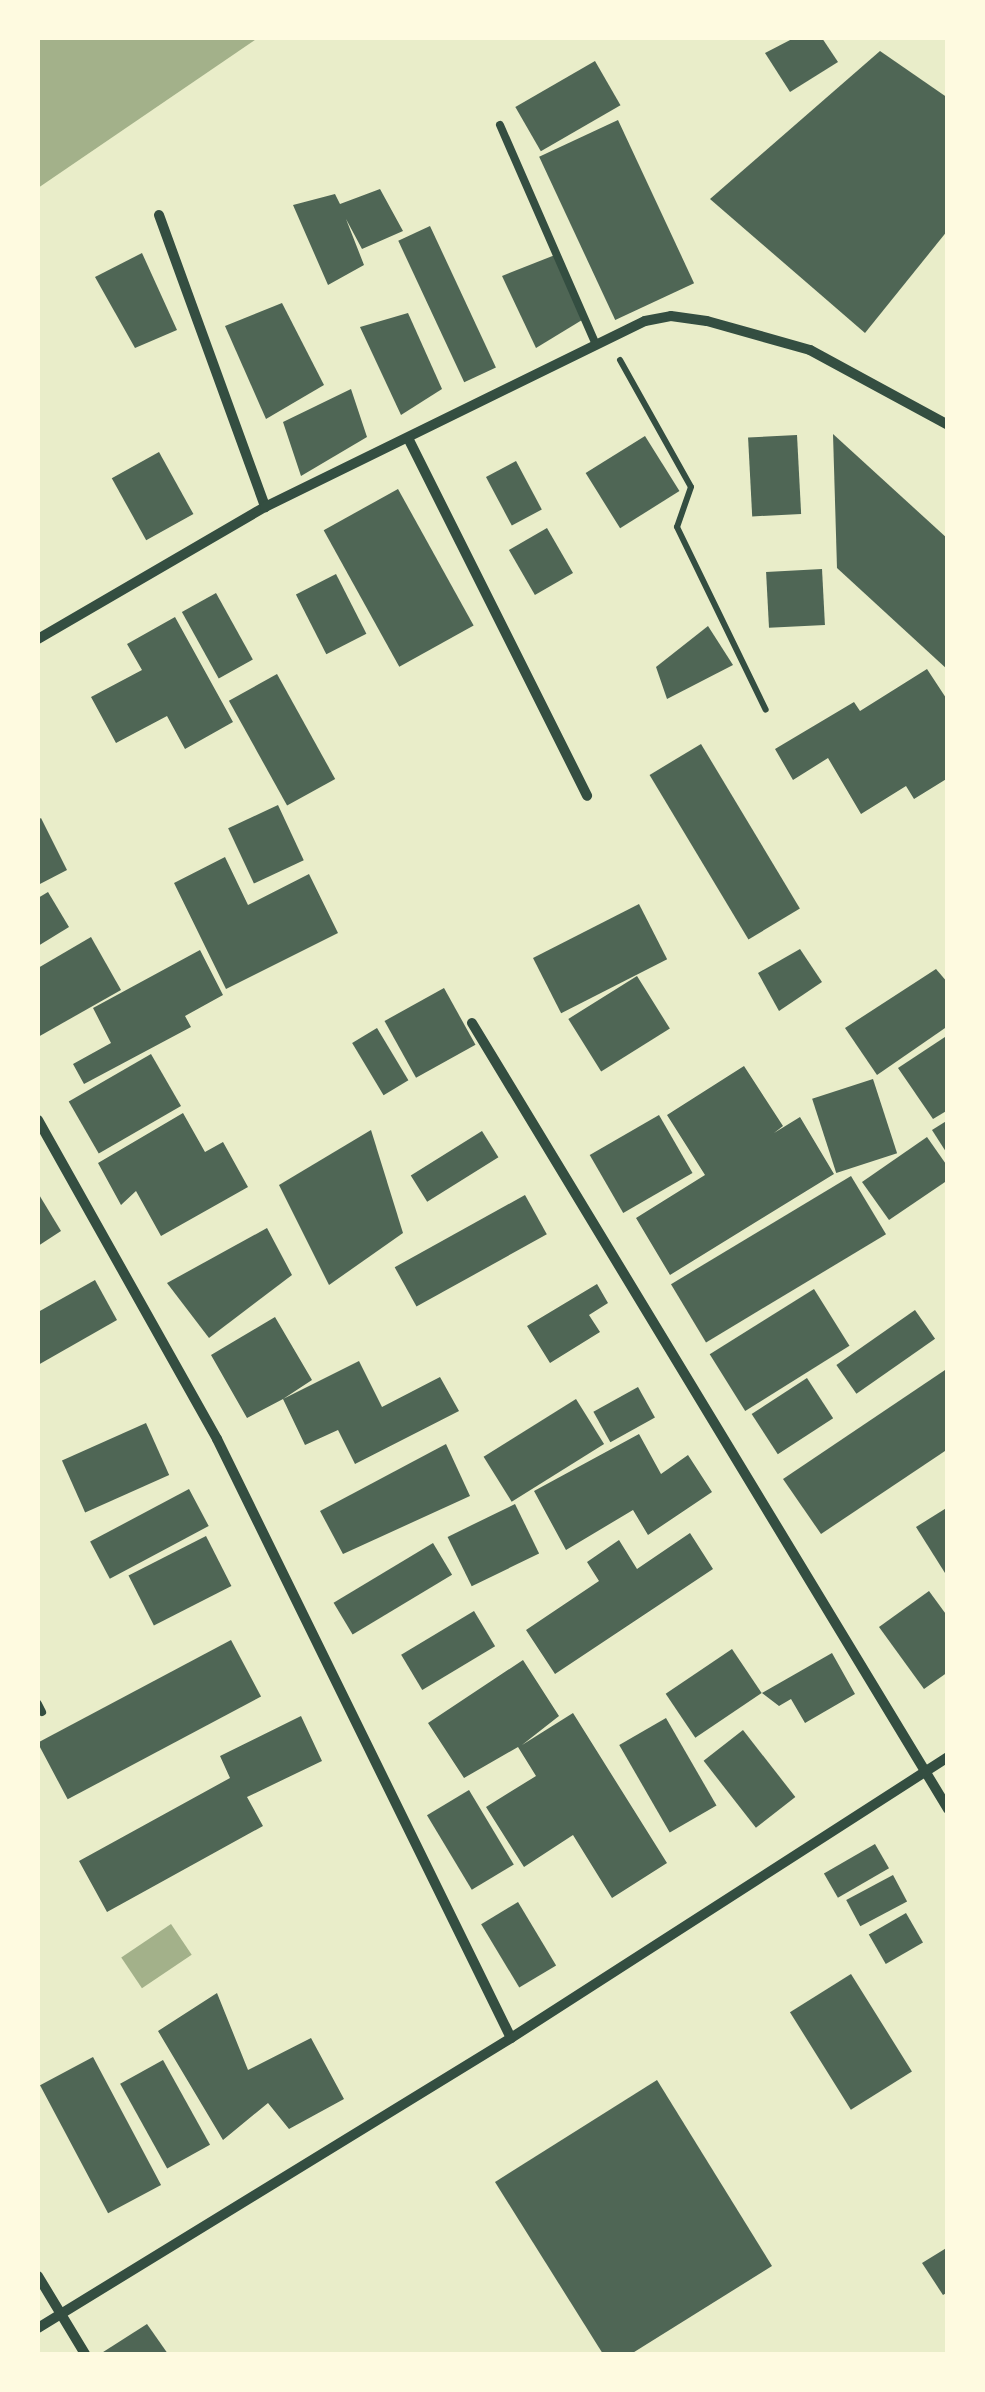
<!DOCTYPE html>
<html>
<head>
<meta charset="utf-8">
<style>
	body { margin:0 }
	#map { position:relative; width:985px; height:2392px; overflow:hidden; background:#e9edc9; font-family:"Exo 2",sans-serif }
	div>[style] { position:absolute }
	.water>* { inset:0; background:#a3b18a; transform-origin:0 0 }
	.building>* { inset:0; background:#4f6655; transform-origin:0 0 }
	.path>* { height:6px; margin:-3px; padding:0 3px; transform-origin:3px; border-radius:3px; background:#344e41 }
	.service>* { height:8px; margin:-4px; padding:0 4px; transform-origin:4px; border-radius:4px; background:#344e41 }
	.minor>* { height:10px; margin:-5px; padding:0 5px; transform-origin:5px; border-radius:5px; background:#344e41 }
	span { translate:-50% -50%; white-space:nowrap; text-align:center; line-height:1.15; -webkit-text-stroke:8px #fefae0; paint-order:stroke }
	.frame { position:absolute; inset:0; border:40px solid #fefae0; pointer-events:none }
</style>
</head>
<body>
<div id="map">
	<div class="water">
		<div style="clip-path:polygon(38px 38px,258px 38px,38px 188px)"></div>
		<div style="left:171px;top:1924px;width:37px;height:60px;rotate:56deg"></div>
	</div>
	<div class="building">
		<div style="clip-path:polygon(794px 38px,822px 38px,838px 62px,790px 92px,765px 53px)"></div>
		<div style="clip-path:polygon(880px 51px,948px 98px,948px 230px,865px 333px,710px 199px)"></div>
		<div style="left:595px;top:61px;width:51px;height:92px;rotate:60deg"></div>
		<div style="left:618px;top:120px;width:180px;height:87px;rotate:65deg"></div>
		<div style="clip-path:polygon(380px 189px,403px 231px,362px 249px,346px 219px,364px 265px,328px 285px,293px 205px,335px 194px,340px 204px)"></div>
		<div style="left:430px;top:226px;width:156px;height:35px;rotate:65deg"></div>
		<div style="clip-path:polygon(142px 253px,177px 330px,135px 348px,95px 277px)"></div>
		<div style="clip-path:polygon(555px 255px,582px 320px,536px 348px,502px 276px)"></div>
		<div style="clip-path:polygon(282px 303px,324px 385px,266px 419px,225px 326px)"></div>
		<div style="clip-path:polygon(408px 313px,442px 389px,401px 415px,360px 327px)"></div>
		<div style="clip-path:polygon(351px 389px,367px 437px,301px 476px,283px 422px)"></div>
		<div style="clip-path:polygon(833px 434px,948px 539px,948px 670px,837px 568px)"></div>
		<div style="left:797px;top:435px;width:79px;height:49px;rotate:87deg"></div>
		<div style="left:645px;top:436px;width:65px;height:70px;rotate:58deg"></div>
		<div style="left:159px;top:452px;width:71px;height:54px;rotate:61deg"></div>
		<div style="left:516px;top:461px;width:55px;height:34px;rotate:62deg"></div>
		<div style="left:398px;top:489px;width:156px;height:85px;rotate:61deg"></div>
		<div style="left:547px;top:528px;width:52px;height:44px;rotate:60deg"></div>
		<div style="left:822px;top:569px;width:56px;height:56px;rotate:87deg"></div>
		<div style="left:336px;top:574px;width:67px;height:45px;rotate:63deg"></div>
		<div style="left:216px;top:593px;width:76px;height:39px;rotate:61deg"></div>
		<div style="clip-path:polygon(175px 617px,233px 722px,185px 749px,167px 716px,116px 743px,91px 697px,142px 670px,127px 644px)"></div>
		<div style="clip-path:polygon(708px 626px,733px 665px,667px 699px,656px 667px)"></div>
		<div style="clip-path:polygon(927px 669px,948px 701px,948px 778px,914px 799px,906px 786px,861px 814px,828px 758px,793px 780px,775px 749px,854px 702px,860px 711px)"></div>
		<div style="left:277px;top:674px;width:120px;height:55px;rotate:61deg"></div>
		<div style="left:701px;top:744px;width:192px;height:60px;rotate:59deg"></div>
		<div style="left:278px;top:805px;width:61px;height:55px;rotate:65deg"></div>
		<div style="clip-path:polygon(41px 818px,67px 870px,38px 885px,38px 820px)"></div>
		<div style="clip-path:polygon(225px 857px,248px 905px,309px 874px,338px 933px,226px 989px,174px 883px)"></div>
		<div style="clip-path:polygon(48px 892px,69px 927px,38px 946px,38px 898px)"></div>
		<div style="left:639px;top:904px;width:62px;height:119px;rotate:63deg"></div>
		<div style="clip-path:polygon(91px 937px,121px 990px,38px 1037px,38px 968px)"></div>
		<div style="clip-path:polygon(800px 949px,822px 982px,779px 1011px,758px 973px)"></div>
		<div style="clip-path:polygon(200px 950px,223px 995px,185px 1016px,191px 1027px,84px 1084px,73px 1064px,111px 1043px,93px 1008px)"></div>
		<div style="clip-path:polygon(936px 969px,948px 983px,948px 1026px,877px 1075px,845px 1028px)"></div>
		<div style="left:637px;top:976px;width:62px;height:81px;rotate:58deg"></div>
		<div style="left:444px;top:988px;width:65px;height:68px;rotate:61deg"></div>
		<div style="left:377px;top:1028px;width:61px;height:29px;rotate:59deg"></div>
		<div style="clip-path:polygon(948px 1035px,948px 1110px,933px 1119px,898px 1068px)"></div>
		<div style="left:151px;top:1054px;width:60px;height:95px;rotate:60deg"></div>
		<div style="clip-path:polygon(744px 1066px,783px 1126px,774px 1133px,800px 1117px,834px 1174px,670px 1275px,636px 1218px,705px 1175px,667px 1115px)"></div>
		<div style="left:873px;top:1079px;width:78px;height:64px;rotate:72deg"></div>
		<div style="clip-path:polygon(183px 1113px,205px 1152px,223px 1142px,248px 1187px,161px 1236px,136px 1191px,121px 1205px,98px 1163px)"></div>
		<div style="left:659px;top:1115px;width:67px;height:80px;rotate:60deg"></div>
		<div style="clip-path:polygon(948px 1120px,948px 1155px,932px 1130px)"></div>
		<div style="clip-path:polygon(371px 1130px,403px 1233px,329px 1285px,279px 1185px)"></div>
		<div style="left:482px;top:1131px;width:31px;height:84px;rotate:58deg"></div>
		<div style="clip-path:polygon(927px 1137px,948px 1167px,948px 1180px,889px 1220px,862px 1182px)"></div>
		<div style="left:851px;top:1176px;width:68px;height:210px;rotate:59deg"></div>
		<div style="clip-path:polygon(38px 1193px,61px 1231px,38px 1246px)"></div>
		<div style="left:525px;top:1195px;width:45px;height:149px;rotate:61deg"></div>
		<div style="clip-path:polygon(267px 1228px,292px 1275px,209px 1338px,167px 1283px)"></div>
		<div style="clip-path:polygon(95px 1280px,117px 1320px,38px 1365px,38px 1312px)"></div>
		<div style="clip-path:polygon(597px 1284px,608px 1303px,589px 1315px,600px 1332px,550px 1363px,527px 1326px)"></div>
		<div style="left:814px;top:1289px;width:67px;height:123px;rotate:58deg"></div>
		<div style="left:915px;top:1310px;width:35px;height:96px;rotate:55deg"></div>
		<div style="clip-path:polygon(275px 1317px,312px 1380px,283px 1399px,359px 1361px,382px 1407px,440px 1377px,459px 1411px,355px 1464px,338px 1430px,305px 1445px,283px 1399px,247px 1418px,211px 1355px)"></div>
		<div style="clip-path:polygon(948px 1368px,948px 1449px,821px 1534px,783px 1479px)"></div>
		<div style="left:807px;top:1378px;width:48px;height:66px;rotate:57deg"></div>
		<div style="left:638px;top:1387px;width:35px;height:51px;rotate:61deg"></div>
		<div style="left:576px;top:1399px;width:53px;height:109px;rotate:58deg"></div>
		<div style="left:146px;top:1423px;width:57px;height:92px;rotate:66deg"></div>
		<div style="clip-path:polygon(639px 1434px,661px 1474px,688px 1455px,712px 1492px,648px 1535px,633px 1510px,566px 1550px,534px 1491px)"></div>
		<div style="clip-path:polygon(446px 1444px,470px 1496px,343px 1554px,320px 1511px)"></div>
		<div style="left:189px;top:1489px;width:42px;height:112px;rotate:62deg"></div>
		<div style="left:515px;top:1504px;width:55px;height:75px;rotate:64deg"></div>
		<div style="clip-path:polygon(948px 1507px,948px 1571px,945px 1573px,916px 1527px)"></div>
		<div style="clip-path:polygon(690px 1533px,713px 1569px,555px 1674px,526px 1630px,599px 1581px,587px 1562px,619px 1540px,637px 1569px)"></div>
		<div style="left:206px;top:1536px;width:56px;height:87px;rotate:63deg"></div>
		<div style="left:433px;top:1543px;width:37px;height:116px;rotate:59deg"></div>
		<div style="clip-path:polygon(929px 1591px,948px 1617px,948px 1672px,924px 1689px,879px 1627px)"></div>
		<div style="left:474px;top:1611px;width:41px;height:85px;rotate:59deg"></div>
		<div style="left:231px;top:1640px;width:64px;height:219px;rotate:62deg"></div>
		<div style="left:732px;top:1649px;width:53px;height:80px;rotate:56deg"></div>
		<div style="clip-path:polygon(832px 1653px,855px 1694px,805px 1723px,791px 1699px,779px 1706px,762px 1693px)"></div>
		<div style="clip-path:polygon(523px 1660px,559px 1716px,522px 1745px,573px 1713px,667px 1863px,612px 1898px,573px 1835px,524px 1867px,486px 1807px,536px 1776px,518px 1747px,464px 1778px,428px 1723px)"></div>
		<div style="clip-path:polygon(301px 1716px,322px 1761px,247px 1797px,263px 1826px,107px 1912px,79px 1861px,230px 1778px,220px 1756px)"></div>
		<div style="left:666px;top:1718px;width:101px;height:54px;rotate:60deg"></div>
		<div style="left:743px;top:1730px;width:85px;height:50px;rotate:52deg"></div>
		<div style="left:469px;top:1790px;width:87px;height:49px;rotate:59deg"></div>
		<div style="left:875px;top:1844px;width:28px;height:59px;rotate:60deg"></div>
		<div style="left:893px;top:1875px;width:30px;height:53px;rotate:62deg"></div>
		<div style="left:518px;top:1902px;width:74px;height:43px;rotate:59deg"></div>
		<div style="left:906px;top:1913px;width:34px;height:43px;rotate:60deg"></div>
		<div style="left:851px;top:1974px;width:115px;height:72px;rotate:58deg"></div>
		<div style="clip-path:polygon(217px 1993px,248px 2070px,311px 2038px,344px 2099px,289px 2129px,268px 2103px,223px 2140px,158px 2031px)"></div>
		<div style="left:93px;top:2057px;width:145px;height:60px;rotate:62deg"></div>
		<div style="left:163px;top:2060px;width:97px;height:49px;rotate:61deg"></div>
		<div style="clip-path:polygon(657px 2080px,772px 2266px,631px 2354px,603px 2354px,495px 2182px)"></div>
		<div style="clip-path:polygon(948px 2247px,948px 2292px,943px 2295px,922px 2263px)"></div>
		<div style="clip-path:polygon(147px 2324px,168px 2354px,100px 2354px)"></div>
	</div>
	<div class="path">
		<div style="left:620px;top:360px;width:145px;rotate:60.8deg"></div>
		<div style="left:691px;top:487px;width:42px;rotate:109.3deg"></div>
		<div style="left:677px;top:527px;width:203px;rotate:64.1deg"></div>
	</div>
	<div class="service">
		<div style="left:500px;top:125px;width:237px;rotate:66.4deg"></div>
		<div style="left:38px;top:1704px;width:9px;rotate:63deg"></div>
	</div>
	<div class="minor">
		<div style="left:159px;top:215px;width:311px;rotate:70deg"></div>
		<div style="left:408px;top:438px;width:400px;rotate:63.4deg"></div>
		<div style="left:38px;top:639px;width:263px;rotate:-30.2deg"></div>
		<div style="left:265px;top:507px;width:423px;rotate:-26.1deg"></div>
		<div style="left:645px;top:321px;width:26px;rotate:-11deg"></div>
		<div style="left:671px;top:316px;width:36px;rotate:8deg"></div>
		<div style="left:707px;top:321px;width:107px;rotate:15.7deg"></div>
		<div style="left:810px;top:350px;width:157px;rotate:28.5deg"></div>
		<div style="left:472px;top:1023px;width:919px;rotate:58.8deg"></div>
		<div style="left:38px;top:1120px;width:366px;rotate:60.7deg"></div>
		<div style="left:217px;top:1439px;width:667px;rotate:63.86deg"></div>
		<div style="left:38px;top:2276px;width:91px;rotate:58.9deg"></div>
		<div style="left:38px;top:2328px;width:555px;rotate:-31.51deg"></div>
		<div style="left:511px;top:2038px;width:520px;rotate:-32.74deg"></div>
	</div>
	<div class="frame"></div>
</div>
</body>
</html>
